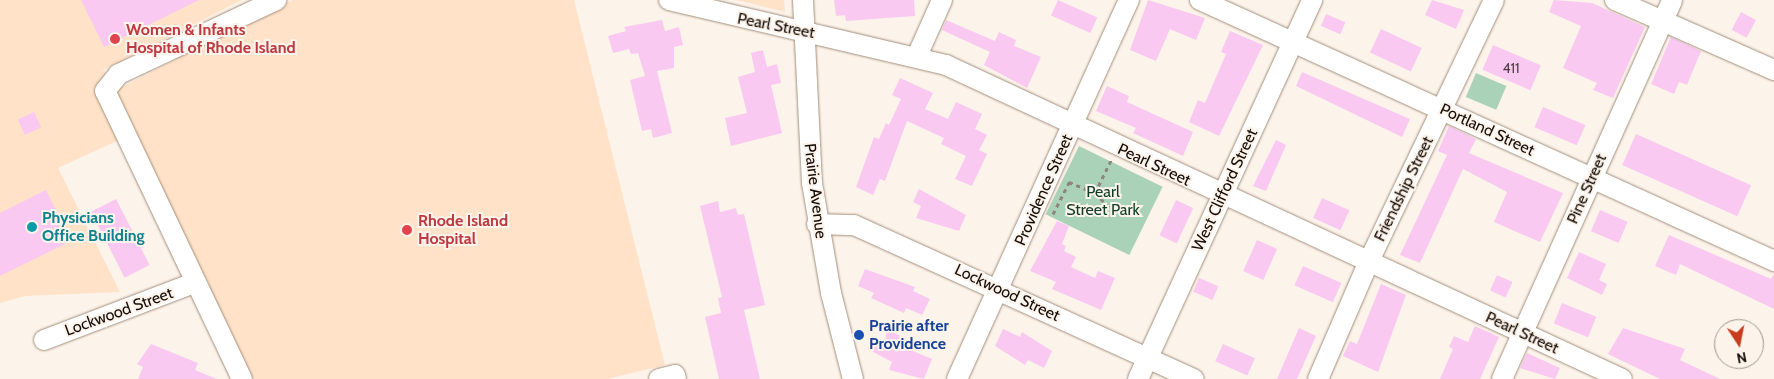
<!DOCTYPE html>
<html>
<head>
<meta charset="utf-8">
<style>
	body { margin:0 }
	#map { position:relative; width:1774px; height:379px; overflow:hidden; background:#fcf3ea; font-family:Cabin,sans-serif }
	div>[style] { position:absolute }
	.built>* { inset:0; background:#ffe2c8 }
	.green>* { inset:0; background:#aad2b9; transform-origin:0 0 }
	.building>* { inset:0; background:#fac9f2; transform-origin:0 0 }
	.path>* { height:3px; margin-top:-1.5px; transform-origin:0; background:repeating-linear-gradient(90deg,#8e867e 0 4px,transparent 0 8px) }
	.roads { filter:drop-shadow(0 0 1px #a38e7b) drop-shadow(0 0 1px #a38e7b) }
	.minor>* { height:20px; margin:-10px; padding:0 10px; transform-origin:10px; border-radius:10px; background:#fff }
	.dots>* { width:14px; height:14px; translate:-50% -50%; box-sizing:border-box; border:2px solid #fcf3ea; border-radius:50% }
	span { translate:-50% -50%; white-space:nowrap; text-align:center; line-height:1.15; -webkit-text-stroke:4px #fcf3ea; paint-order:stroke }
	.number-label { font-size:14px; color:#4d3b41 }
	.number-label span { -webkit-text-stroke-width:0 }
	.street-label { font-size:16px; color:#130c06 }
	.health-label { font-size:16px; color:#be3a42; font-weight:700 }
	.left { translate:0 -50%; text-align:left }
	.park-label { font-size:16px; color:#0f3d26 }
	.culture-label { font-size:16px; color:#0d838f; font-weight:700 }
	.transit-label { font-size:16px; color:#164399; font-weight:700 }
	.north { position:absolute; left:1714px; top:319px; width:50px; height:50px; box-sizing:border-box; background:#fcf3ea; border:1px solid #9f978f; border-radius:50%; rotate:169deg; font-size:14px; font-weight:700; line-height:20px; text-align:center; color:#130c06 }
	.north::after { content:''; display:block; margin:auto; width:18px; height:22px; background:#c63c1d; clip-path:polygon(50% 0,100% 100%,50% 72%,0 100%) }
</style>
</head>
<body>
<div id="map">
	<div class="built">
		<div style="clip-path:polygon(0 0,242px 0,103px 70px,118px 89px,292px 0,574px 0,665px 365px,607px 379px,253px 379px,134px 133px,58px 168px,120px 292px,25px 296px,0 303px)"></div>
		<div style="clip-path:polygon(736px 0,784px 0,785px 12px)"></div>
	</div>
	<div class="green">
		<div style="left:1476px;top:73px;width:33px;height:26px;rotate:23deg"></div>
		<div style="left:1079px;top:146px;width:93px;height:76px;rotate:26deg"></div>
	</div>
	<div class="building">
		<div style="clip-path:polygon(81px 0,199px 0,104px 47px)"></div>
		<div style="clip-path:polygon(834px 0,914px 0,915px 16px,846px 21px,845px 15px,836px 16px)"></div>
		<div style="left:1058px;top:0;width:43px;height:17px;rotate:24deg"></div>
		<div style="clip-path:polygon(1148px 0,1205px 18px,1196px 40px,1170px 29px,1156px 61px,1130px 50px)"></div>
		<div style="clip-path:polygon(1432px 0,1464px 10px,1456px 29px,1425px 15px)"></div>
		<div style="clip-path:polygon(1554px 0,1592px 3px,1645px 27px,1613px 98px,1593px 90px,1597px 83px,1563px 68px,1581px 26px,1549px 12px)"></div>
		<div style="left:1741px;top:12px;width:17px;height:20px;rotate:28deg"></div>
		<div style="left:1326px;top:14px;width:21px;height:13px;rotate:23deg"></div>
		<div style="clip-path:polygon(662px 20px,665px 31px,679px 27px,683px 45px,674px 47px,674px 68px,657px 71px,672px 133px,653px 138px,651px 129px,642px 131px,630px 80px,645px 76px,638px 53px,631px 54px,629px 49px,613px 53px,608px 36px,626px 31px,624px 27px)"></div>
		<div style="clip-path:polygon(946px 20px,995px 41px,999px 32px,1016px 40px,1014px 46px,1041px 57px,1027px 88px,984px 65px,990px 52px,942px 30px)"></div>
		<div style="left:1381px;top:29px;width:45px;height:26px;rotate:25deg"></div>
		<div style="clip-path:polygon(1230px 31px,1263px 45px,1219px 136px,1189px 122px,1198px 100px,1205px 103px,1226px 54px,1221px 52px)"></div>
		<div style="clip-path:polygon(1671px 37px,1701px 51px,1687px 85px,1679px 82px,1674px 94px,1651px 84px)"></div>
		<div style="left:1493px;top:45px;width:52px;height:27px;rotate:23deg"></div>
		<div style="clip-path:polygon(763px 50px,767px 67px,777px 64px,781px 83px,771px 85px,782px 133px,731px 146px,725px 118px,747px 113px,738px 77px,755px 72px,751px 53px)"></div>
		<div style="clip-path:polygon(1302px 72px,1410px 119px,1402px 137px,1296px 86px)"></div>
		<div style="clip-path:polygon(900px 78px,933px 93px,925px 109px,948px 119px,956px 102px,982px 114px,975px 129px,987px 135px,979px 150px,987px 154px,972px 186px,955px 179px,966px 156px,941px 144px,944px 138px,907px 121px,885px 181px,880px 179px,873px 195px,856px 187px,874px 137px,879px 139px,886px 123px,889px 125px,901px 99px,892px 95px)"></div>
		<div style="clip-path:polygon(1107px 86px,1129px 96px,1127px 102px,1193px 132px,1183px 156px,1133px 133px,1136px 128px,1096px 111px)"></div>
		<div style="left:1543px;top:107px;width:46px;height:22px;rotate:23deg"></div>
		<div style="left:34px;top:112px;width:17px;height:18px;rotate:65deg"></div>
		<div style="clip-path:polygon(1449px 126px,1476px 139px,1469px 153px,1563px 193px,1540px 242px,1494px 222px,1507px 192px,1463px 169px,1420px 263px,1400px 255px,1447px 155px,1438px 151px)"></div>
		<div style="left:1636px;top:134px;width:126px;height:34px;rotate:24deg"></div>
		<div style="clip-path:polygon(1276px 140px,1286px 145px,1266px 191px,1253px 186px)"></div>
		<div style="clip-path:polygon(919px 189px,966px 215px,959px 231px,916px 218px,921px 206px,913px 202px)"></div>
		<div style="clip-path:polygon(46px 190px,71px 241px,0 276px,0 213px)"></div>
		<div style="left:1322px;top:198px;width:30px;height:22px;rotate:24deg"></div>
		<div style="left:116px;top:199px;width:74px;height:28px;rotate:63deg"></div>
		<div style="left:1176px;top:200px;width:19px;height:39px;rotate:25deg"></div>
		<div style="clip-path:polygon(718px 201px,720px 212px,736px 208px,738px 215px,744px 214px,765px 305px,744px 310px,760px 379px,719px 379px,705px 317px,721px 313px,718px 298px,722px 297px,700px 206px)"></div>
		<div style="left:1600px;top:210px;width:30px;height:23px;rotate:23deg"></div>
		<div style="clip-path:polygon(1057px 221px,1069px 226px,1062px 244px,1066px 246px,1064px 251px,1076px 257px,1071px 267px,1095px 278px,1098px 271px,1115px 278px,1101px 310px,1052px 289px,1056px 282px,1030px 271px)"></div>
		<div style="clip-path:polygon(1669px 235px,1771px 279px,1774px 274px,1774px 309px,1680px 264px,1676px 275px,1655px 266px)"></div>
		<div style="left:1257px;top:240px;width:22px;height:34px;rotate:24deg"></div>
		<div style="clip-path:polygon(1579px 252px,1606px 264px,1599px 280px,1607px 284px,1602px 295px,1567px 278px)"></div>
		<div style="left:1303px;top:266px;width:42px;height:21px;rotate:24deg"></div>
		<div style="clip-path:polygon(865px 269px,915px 287px,913px 291px,930px 299px,922px 315px,906px 308px,904px 313px,871px 298px,874px 293px,858px 286px)"></div>
		<div style="left:1497px;top:275px;width:17px;height:17px;rotate:24deg"></div>
		<div style="left:1199px;top:278px;width:21px;height:15px;rotate:23deg"></div>
		<div style="clip-path:polygon(1381px 284px,1406px 295px,1378px 372px,1343px 356px,1350px 341px,1357px 344px)"></div>
		<div style="left:1562px;top:303px;width:37px;height:22px;rotate:22deg"></div>
		<div style="clip-path:polygon(1475px 326px,1499px 337px,1480px 379px,1440px 379px,1453px 349px,1449px 347px,1454px 336px,1468px 342px)"></div>
		<div style="clip-path:polygon(1299px 328px,1316px 336px,1297px 379px,1277px 379px)"></div>
		<div style="clip-path:polygon(1623px 328px,1685px 349px,1680px 360px,1720px 379px,1660px 379px,1608px 354px)"></div>
		<div style="clip-path:polygon(1003px 329px,1020px 337px,1022px 332px,1052px 351px,1044px 368px,1028px 360px,1025px 365px,995px 346px)"></div>
		<div style="clip-path:polygon(888px 330px,905px 338px,901px 346px,932px 359px,924px 379px,889px 370px,892px 362px,868px 349px,873px 337px,883px 342px)"></div>
		<div style="clip-path:polygon(151px 344px,198px 363px,195px 370px,217px 379px,138px 379px,143px 367px,137px 364px)"></div>
		<div style="left:1223px;top:344px;width:35px;height:19px;rotate:24deg"></div>
		<div style="clip-path:polygon(1527px 353px,1560px 368px,1555px 379px,1520px 368px)"></div>
	</div>
	<div class="path">
		<div style="left:1095px;top:193px;width:37px;rotate:-64deg"></div>
		<div style="left:1053px;top:214px;width:36px;rotate:-63deg"></div>
		<div style="left:1069px;top:182px;width:28px;rotate:23deg"></div>
		<div style="left:1095px;top:193px;width:23px;rotate:45deg"></div>
	</div>
	<div class="roads">
		<div class="minor">
			<div style="left:669px;top:0;width:285px;rotate:13.2deg"></div>
			<div style="left:946px;top:65px;width:745px;rotate:24.91deg"></div>
			<div style="left:803px;top:0;width:183px;rotate:87.2deg"></div>
			<div style="left:812px;top:183px;width:112px;rotate:80.2deg"></div>
			<div style="left:831px;top:293px;width:89px;rotate:75.7deg"></div>
			<div style="left:1200px;top:0;width:631px;rotate:24.45deg"></div>
			<div style="left:1615px;top:0;width:174px;rotate:23.8deg"></div>
			<div style="left:917px;top:56px;width:61px;rotate:-65.9deg"></div>
			<div style="left:817px;top:224px;width:37px;rotate:2deg"></div>
			<div style="left:854px;top:225px;width:373px;rotate:24.4deg"></div>
			<div style="left:44px;top:340px;width:160px;rotate:-20.8deg"></div>
			<div style="left:242px;top:379px;width:319px;rotate:-115.4deg"></div>
			<div style="left:105px;top:91px;width:22px;rotate:-51deg"></div>
			<div style="left:119px;top:74px;width:174px;rotate:-25.2deg"></div>
			<div style="left:659px;top:379px;width:16px;rotate:-14deg"></div>
			<div style="left:675px;top:375px;width:4px;rotate:76deg"></div>
			<div style="left:957px;top:379px;width:416px;rotate:-65.6deg"></div>
			<div style="left:1138px;top:379px;width:417px;rotate:-65.3deg"></div>
			<div style="left:1318px;top:379px;width:129px;rotate:-66.6deg"></div>
			<div style="left:1369px;top:261px;width:289px;rotate:-64.4deg"></div>
			<div style="left:1502px;top:379px;width:415px;rotate:-65.8deg"></div>
		</div>
	</div>
	<div class="dots">
		<div style="left:115px;top:39px;background:#e0444e"></div>
		<div style="left:32px;top:227px;background:#0f9aa8"></div>
		<div style="left:407px;top:230px;background:#e0444e"></div>
		<div style="left:859px;top:335px;background:#1a4fb4"></div>
	</div>
	<div class="number-label">
		<span style="left:1511px;top:68px">411</span>
	</div>
	<div class="street-label">
		<span style="left:776px;top:26px;rotate:11deg">Pearl Street</span>
		<span style="left:1487px;top:130px;rotate:25deg">Portland Street</span>
		<span style="left:1154px;top:165px;rotate:25deg">Pearl Street</span>
		<span style="left:1404px;top:189px;rotate:-64deg">Friendship Street</span>
		<span style="left:1587px;top:189px;rotate:-66deg">Pine Street</span>
		<span style="left:1044px;top:190px;rotate:-66deg">Providence Street</span>
		<span style="left:1225px;top:190px;rotate:-65deg">West Clifford Street</span>
		<span style="left:815px;top:191px;rotate:83deg">Prairie Avenue</span>
		<span style="left:1007px;top:293px;rotate:25deg">Lockwood Street</span>
		<span style="left:119px;top:312px;rotate:-20deg">Lockwood Street</span>
		<span style="left:1522px;top:333px;rotate:25deg">Pearl Street</span>
	</div>
	<div class="health-label">
		<span class="left" style="left:126px;top:39px">Women &amp; Infants<br>Hospital of Rhode Island</span>
		<span class="left" style="left:418px;top:230px">Rhode Island<br>Hospital</span>
	</div>
	<div class="park-label">
		<span style="left:1103px;top:201px">Pearl<br>Street Park</span>
	</div>
	<div class="culture-label">
		<span class="left" style="left:42px;top:227px">Physicians<br>Office Building</span>
	</div>
	<div class="transit-label">
		<span class="left" style="left:869px;top:335px">Prairie after<br>Providence</span>
	</div>
	<div class="north">N</div>
</div>
</body>
</html>
